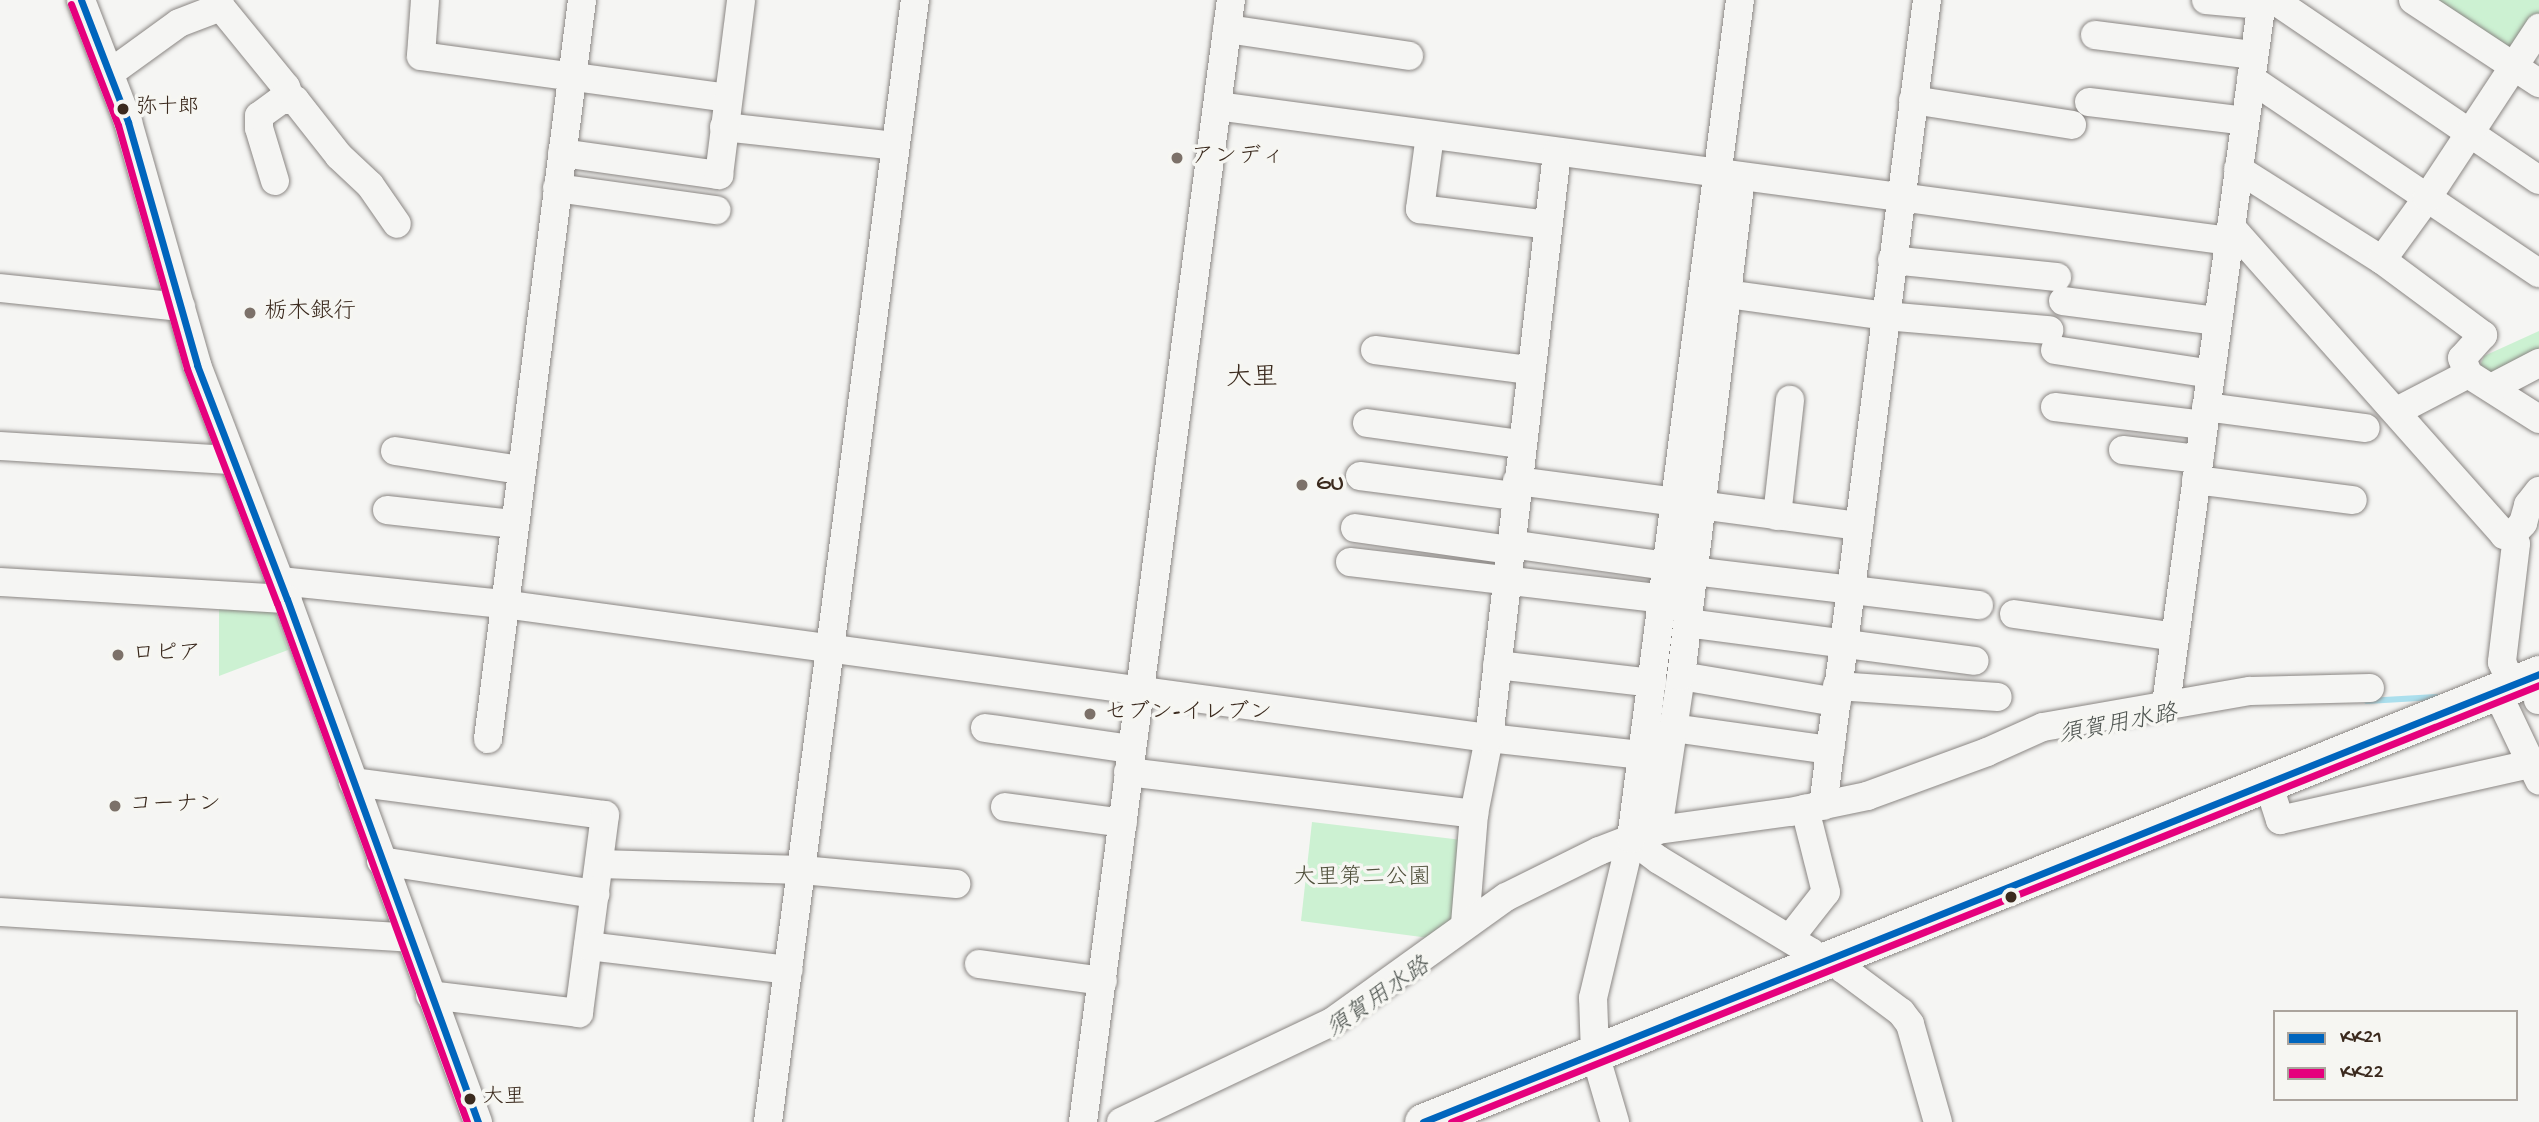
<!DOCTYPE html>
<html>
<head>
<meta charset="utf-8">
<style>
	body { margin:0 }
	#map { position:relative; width:2539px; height:1122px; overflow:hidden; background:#f5f5f3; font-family:"Gochi Hand","Klee One",sans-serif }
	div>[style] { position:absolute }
	.green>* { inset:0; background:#ccf1d2 }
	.stream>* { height:6px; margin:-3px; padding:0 3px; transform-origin:3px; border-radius:3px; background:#abdfed }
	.roads { filter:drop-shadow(0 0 2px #8a8683) drop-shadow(0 0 2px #8a8683) }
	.minor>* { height:28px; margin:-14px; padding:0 14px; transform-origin:14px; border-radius:14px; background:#f5f5f3 }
	.major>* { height:37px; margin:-18.5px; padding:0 18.5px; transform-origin:18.5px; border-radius:18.5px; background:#f5f5f3 }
	.bus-1>* { height:7px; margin:-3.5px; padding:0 3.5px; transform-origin:3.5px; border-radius:3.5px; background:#0065bd }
	.bus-2>* { height:7px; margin:-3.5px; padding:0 3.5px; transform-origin:3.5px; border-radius:3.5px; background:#e5007d }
	.dots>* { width:19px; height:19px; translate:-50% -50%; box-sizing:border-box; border:4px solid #f6f6f2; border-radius:50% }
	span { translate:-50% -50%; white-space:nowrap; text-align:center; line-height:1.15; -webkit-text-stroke:7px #f6f6f2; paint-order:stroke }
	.bus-label { font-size:21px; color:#3b2a1e }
	.left { translate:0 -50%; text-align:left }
	.poi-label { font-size:23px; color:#3b2a1e }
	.park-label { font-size:23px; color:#51513d }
	.water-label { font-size:24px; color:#4f5551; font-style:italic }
	.quarter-label { font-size:26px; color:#3b2a1e }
	.legend { position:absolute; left:2273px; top:1010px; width:245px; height:91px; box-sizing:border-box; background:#f6f6f2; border:2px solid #aba49d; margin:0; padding:9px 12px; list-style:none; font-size:21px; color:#3b2a1e }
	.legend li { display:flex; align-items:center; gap:14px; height:35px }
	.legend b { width:35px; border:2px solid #aba49d }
</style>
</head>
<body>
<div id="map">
	<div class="green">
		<div style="clip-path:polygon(2419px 0,2539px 0,2539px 22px,2512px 61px)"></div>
		<div style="clip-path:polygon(2539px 331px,2539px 354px,2491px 377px,2480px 366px,2484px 356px)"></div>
		<div style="clip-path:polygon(219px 605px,261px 606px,275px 613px,288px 650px,219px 676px)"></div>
		<div style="clip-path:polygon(1312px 822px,1462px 840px,1452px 922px,1429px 938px,1301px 921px)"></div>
	</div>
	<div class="stream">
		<div style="left:2367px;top:701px;width:69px;rotate:-3.3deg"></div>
	</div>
	<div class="roads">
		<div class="minor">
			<div style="left:81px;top:0;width:131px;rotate:68.9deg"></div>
			<div style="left:128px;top:122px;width:253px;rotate:74.1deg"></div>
			<div style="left:197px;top:365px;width:251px;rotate:69deg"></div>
			<div style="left:287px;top:599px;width:557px;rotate:69.94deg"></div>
			<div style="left:215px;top:0;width:112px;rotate:50.8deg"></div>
			<div style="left:286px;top:87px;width:14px;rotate:69deg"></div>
			<div style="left:425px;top:0;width:56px;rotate:94.1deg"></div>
			<div style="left:421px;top:56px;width:310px;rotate:7.8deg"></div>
			<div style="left:2206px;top:0;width:55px;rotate:5.2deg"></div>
			<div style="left:2274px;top:0;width:320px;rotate:34.2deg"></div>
			<div style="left:2413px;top:0;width:151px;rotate:33.4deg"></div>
			<div style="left:1227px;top:29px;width:184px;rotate:8.4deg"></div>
			<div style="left:2095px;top:35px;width:160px;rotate:7.2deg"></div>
			<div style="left:110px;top:73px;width:85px;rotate:-35.9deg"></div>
			<div style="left:179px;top:23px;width:45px;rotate:-20.9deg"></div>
			<div style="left:2251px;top:79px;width:347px;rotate:34deg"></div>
			<div style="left:1913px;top:100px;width:161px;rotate:8.9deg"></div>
			<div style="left:2089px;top:102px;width:157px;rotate:6.9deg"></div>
			<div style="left:1217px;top:106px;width:1021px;rotate:7.6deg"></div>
			<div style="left:724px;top:127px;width:172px;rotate:6.3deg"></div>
			<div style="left:1430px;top:135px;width:75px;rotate:97.7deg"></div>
			<div style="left:1420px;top:209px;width:129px;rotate:7.1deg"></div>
			<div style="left:562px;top:153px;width:159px;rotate:8deg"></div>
			<div style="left:719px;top:175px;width:176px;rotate:-82.8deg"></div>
			<div style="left:2238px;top:169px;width:170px;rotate:32.3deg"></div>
			<div style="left:2382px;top:260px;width:126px;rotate:36.6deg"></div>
			<div style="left:2483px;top:335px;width:31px;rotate:132deg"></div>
			<div style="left:2462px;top:358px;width:17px;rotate:69deg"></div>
			<div style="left:2468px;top:374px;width:84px;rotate:32.4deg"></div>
			<div style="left:275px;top:181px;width:55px;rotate:-106.8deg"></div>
			<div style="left:259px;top:128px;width:12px;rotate:-90deg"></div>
			<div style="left:259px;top:116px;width:27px;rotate:-36deg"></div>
			<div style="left:281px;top:100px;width:14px"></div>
			<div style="left:295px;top:100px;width:71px;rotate:51.8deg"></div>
			<div style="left:339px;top:156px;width:42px;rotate:43.1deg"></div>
			<div style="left:370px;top:185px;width:47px;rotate:55.3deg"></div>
			<div style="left:557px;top:188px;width:161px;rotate:7.9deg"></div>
			<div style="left:2231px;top:227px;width:412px;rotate:48.4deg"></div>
			<div style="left:2504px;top:535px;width:7px;rotate:8deg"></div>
			<div style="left:2511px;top:536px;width:9px;rotate:58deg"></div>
			<div style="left:2516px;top:544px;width:119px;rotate:96.8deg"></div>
			<div style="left:2502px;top:662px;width:26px;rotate:67deg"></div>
			<div style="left:1892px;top:260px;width:166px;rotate:5.9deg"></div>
			<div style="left:2382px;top:260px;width:77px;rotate:-54deg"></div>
			<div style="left:2427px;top:198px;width:204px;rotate:-56.6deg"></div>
			<div style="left:0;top:288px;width:182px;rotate:6deg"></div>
			<div style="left:1727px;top:294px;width:160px;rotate:7.9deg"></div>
			<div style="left:1885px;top:316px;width:165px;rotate:4.9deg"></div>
			<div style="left:2063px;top:301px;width:156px;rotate:7.4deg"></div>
			<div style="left:1375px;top:350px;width:156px;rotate:7.4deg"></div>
			<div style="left:2055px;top:350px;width:158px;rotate:8.7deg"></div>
			<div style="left:2493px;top:387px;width:52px;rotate:-27.6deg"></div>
			<div style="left:2055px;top:407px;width:150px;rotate:6.9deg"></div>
			<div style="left:2206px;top:407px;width:161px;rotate:7.5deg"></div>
			<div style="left:2397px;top:411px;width:80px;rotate:-27.5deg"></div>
			<div style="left:1367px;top:423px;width:155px;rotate:7.8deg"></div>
			<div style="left:0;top:446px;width:232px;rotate:3.5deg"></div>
			<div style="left:2123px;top:450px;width:77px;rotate:6.8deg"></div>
			<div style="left:395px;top:451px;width:126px;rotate:8.6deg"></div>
			<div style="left:1360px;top:476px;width:156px;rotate:7.4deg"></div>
			<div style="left:2196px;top:480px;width:158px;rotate:7.3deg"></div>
			<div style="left:1517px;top:481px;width:345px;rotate:7.5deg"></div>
			<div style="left:387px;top:510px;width:128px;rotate:6.3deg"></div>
			<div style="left:1777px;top:516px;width:117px;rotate:-83.6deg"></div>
			<div style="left:1355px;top:528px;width:156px;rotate:8.1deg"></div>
			<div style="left:2511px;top:536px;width:18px;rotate:-47deg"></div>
			<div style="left:2523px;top:523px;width:19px;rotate:-74deg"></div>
			<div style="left:2528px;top:505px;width:18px;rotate:-52deg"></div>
			<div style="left:1510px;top:544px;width:159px;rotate:8deg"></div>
			<div style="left:1350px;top:562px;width:315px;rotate:6.7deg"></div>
			<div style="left:1693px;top:571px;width:288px;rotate:6.8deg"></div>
			<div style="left:280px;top:581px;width:224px;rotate:5.9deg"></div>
			<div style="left:503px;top:604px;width:995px;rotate:7.74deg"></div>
			<div style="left:1489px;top:738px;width:152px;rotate:6.4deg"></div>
			<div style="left:0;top:582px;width:288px;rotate:3.4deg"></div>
			<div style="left:2014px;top:614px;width:163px;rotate:8.1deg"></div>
			<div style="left:1687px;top:623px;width:290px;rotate:7.5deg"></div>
			<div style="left:1497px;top:665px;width:156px;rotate:6.6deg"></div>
			<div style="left:1681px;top:676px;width:158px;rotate:9.5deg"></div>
			<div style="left:1837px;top:686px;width:161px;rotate:3.9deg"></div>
			<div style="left:2497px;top:692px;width:98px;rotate:64.5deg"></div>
			<div style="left:2538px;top:700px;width:1px"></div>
			<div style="left:2166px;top:704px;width:711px;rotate:-82.23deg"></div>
			<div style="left:985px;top:728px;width:148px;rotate:8.2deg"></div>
			<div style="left:1673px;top:728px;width:159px;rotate:8deg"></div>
			<div style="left:488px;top:739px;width:745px;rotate:-82.75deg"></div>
			<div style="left:1128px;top:772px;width:349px;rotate:6.9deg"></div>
			<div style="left:353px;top:782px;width:254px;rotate:7.5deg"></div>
			<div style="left:605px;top:815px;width:200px;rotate:97.5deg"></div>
			<div style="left:579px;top:1013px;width:150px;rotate:-173.1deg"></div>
			<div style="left:2268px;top:783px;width:39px;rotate:72deg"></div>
			<div style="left:2280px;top:820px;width:257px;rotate:-12.6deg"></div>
			<div style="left:1823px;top:806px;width:813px;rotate:-82.65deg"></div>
			<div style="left:1005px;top:807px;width:119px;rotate:7.7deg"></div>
			<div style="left:1658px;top:830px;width:156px;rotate:-81.5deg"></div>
			<div style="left:1681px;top:676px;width:503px;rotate:-83.14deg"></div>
			<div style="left:1631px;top:839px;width:28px;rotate:-18deg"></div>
			<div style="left:1658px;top:830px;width:133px;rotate:-7.8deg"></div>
			<div style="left:1790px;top:812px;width:79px;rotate:-11.7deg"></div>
			<div style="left:1867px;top:796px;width:128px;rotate:-20.1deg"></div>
			<div style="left:1987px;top:752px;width:61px;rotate:-24.1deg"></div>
			<div style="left:2043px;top:727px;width:210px;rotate:-9.9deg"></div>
			<div style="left:2250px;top:691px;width:120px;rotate:-1.4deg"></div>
			<div style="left:381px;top:861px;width:217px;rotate:8.8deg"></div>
			<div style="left:599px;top:864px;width:203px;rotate:1.7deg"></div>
			<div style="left:802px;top:870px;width:155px;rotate:5.2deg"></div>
			<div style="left:0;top:912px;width:409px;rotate:3.6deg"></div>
			<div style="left:1465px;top:924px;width:110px;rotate:-85.3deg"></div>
			<div style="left:1474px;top:814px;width:77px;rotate:-78.8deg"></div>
			<div style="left:1489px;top:738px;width:589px;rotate:-83.37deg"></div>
			<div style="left:1790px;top:938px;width:58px;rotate:-52deg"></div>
			<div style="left:1826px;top:892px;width:86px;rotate:-104.2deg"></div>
			<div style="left:588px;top:946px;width:202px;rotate:6.8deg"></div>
			<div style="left:1838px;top:956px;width:14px;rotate:69deg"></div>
			<div style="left:1843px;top:969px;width:72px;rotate:36.6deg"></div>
			<div style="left:1901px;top:1012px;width:15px;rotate:53deg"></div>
			<div style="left:1910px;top:1024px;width:102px;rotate:74.1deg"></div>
			<div style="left:979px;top:964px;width:125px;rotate:7.8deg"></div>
			<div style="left:768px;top:1122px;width:1132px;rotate:-82.54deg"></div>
			<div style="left:1083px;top:1122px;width:1132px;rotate:-82.49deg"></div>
			<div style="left:1121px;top:1122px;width:233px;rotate:-25.4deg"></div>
			<div style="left:1332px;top:1022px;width:214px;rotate:-35.7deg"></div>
			<div style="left:1506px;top:897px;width:104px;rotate:-26.3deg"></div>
			<div style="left:1599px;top:851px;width:34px;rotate:-21deg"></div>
			<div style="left:1631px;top:839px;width:35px;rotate:37deg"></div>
			<div style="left:1659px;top:860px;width:178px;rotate:31.2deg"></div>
			<div style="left:1811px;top:952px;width:14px;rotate:69deg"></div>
			<div style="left:1615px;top:1122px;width:71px;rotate:-106.4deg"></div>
			<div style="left:1595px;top:1054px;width:56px;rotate:-92deg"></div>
			<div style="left:1593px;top:998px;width:163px;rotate:-76.6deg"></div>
			<div style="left:1631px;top:839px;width:846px;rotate:-82.6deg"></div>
		</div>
		<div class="major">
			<div style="left:1423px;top:1122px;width:1203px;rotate:-21.87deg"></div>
		</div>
	</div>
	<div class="bus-1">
		<div style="left:81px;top:0;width:131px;rotate:68.9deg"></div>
		<div style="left:128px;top:122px;width:253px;rotate:74.1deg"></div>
		<div style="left:197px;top:365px;width:251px;rotate:69deg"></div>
		<div style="left:287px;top:599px;width:557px;rotate:69.94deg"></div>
		<div style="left:1423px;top:1122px;width:1203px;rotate:-21.87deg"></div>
	</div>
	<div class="bus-2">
		<div style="left:71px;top:4px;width:130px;rotate:68.8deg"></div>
		<div style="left:118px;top:125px;width:254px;rotate:74.2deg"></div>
		<div style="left:187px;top:369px;width:251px;rotate:69deg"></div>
		<div style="left:277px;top:603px;width:553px;rotate:69.89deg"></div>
		<div style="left:1451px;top:1122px;width:1172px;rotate:-21.88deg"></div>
	</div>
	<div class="dots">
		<div style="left:123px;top:109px;background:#3b2a1e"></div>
		<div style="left:1177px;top:158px;background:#7c7169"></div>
		<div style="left:250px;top:313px;background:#7c7169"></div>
		<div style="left:1302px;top:485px;background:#7c7169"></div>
		<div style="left:118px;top:655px;background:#7c7169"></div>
		<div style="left:1090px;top:714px;background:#7c7169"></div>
		<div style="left:115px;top:806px;background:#7c7169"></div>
		<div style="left:2011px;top:897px;background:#3b2a1e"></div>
		<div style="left:470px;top:1099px;background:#3b2a1e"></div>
	</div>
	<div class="bus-label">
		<span class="left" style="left:136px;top:109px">弥十郎</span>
		<span class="left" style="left:483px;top:1099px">大里</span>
	</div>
	<div class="poi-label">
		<span class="left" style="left:1191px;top:158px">アンディ</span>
		<span class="left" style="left:264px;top:313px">栃木銀行</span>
		<span class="left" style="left:1316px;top:485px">GU</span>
		<span class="left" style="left:132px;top:655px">ロピア</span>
		<span class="left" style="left:1104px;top:714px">セブン-イレブン</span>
		<span class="left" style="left:129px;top:806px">コーナン</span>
	</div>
	<div class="park-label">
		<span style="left:1362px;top:879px">大里第二公園</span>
	</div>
	<div class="water-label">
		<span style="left:2118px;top:726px;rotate:-11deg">須賀用水路</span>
		<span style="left:1379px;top:999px;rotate:-35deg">須賀用水路</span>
	</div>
	<div class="quarter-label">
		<span style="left:1252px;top:380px">大里</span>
	</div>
	<ul class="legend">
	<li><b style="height:9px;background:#0065bd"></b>KK21</li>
	<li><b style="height:9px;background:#e5007d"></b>KK22</li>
	</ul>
</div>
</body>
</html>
